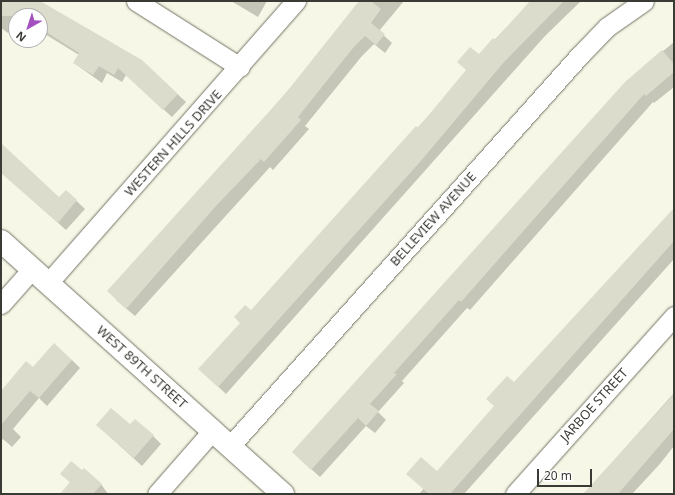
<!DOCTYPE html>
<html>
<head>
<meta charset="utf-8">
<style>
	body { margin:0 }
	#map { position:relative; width:675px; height:495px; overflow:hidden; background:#f7f7e7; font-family:"Noto Sans",sans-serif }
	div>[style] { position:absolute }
	.shadow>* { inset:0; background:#0003 }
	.building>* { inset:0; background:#dcdccc }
	.roads { filter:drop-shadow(0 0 1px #747466) drop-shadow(0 0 1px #747466) }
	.minor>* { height:19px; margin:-9.5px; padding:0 9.5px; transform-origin:9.5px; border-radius:9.5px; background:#fff }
	.tertiary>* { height:22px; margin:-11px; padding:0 11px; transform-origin:11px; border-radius:11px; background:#fff }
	span { translate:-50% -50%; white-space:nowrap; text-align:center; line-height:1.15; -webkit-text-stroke:3.5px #fff; paint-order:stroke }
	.street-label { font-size:13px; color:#3b3b35 }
	.frame { position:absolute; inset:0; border:2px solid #3b3b35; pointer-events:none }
	.north { position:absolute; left:8px; top:8px; width:40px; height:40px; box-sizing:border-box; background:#fff; border:1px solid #b1b1ae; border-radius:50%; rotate:219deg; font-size:11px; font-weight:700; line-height:16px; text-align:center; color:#3b3b35 }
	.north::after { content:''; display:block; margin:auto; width:14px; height:18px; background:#a451c0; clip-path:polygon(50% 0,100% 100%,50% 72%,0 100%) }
	.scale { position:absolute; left:537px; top:469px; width:55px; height:18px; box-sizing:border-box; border:2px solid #3b3b35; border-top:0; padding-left:5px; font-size:12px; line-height:14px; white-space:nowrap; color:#3b3b35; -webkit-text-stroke:3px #fff; paint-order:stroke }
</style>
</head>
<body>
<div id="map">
	<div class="shadow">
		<div style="clip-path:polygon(1px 1px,38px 1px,142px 61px,186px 102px,172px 117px,126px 75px,122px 82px,107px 73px,102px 83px,74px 63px,79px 55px,40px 31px,40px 16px,16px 16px,16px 22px,8px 33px,1px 28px)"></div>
		<div style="clip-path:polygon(231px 1px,267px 1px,258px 17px)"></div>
		<div style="clip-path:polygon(360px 1px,404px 1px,379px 31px,392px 43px,385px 53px,374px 44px,362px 56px,305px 126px,309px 129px,273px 170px,270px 167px,135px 316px,116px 300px,200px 192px,336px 35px)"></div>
		<div style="clip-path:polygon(532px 1px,581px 1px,545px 36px,226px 394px,208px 377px,251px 312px,450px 92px,479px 56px)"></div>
		<div style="clip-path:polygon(674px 42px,674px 87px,654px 103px,653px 102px,470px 310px,467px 308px,402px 381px,404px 383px,378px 412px,386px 420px,375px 433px,366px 426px,320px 477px,301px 460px,626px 82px)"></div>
		<div style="clip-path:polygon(1px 145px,59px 199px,66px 191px,85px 209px,66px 230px,1px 172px)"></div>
		<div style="clip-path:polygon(674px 209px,674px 259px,464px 494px,419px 494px,514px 384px)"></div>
		<div style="clip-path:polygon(72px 360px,80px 368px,47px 406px,39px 398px,13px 429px,21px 437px,12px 447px,3px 439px,1px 442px,1px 392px,33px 369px)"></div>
		<div style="clip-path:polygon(674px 393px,674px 446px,659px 465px,632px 494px,584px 494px)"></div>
		<div style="clip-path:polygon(97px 425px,131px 426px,153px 436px,161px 444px,142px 466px)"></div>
		<div style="clip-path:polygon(82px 472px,101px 484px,108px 494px,61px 494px,71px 483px,61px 474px)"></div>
	</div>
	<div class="building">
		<div style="clip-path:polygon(1px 1px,40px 1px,142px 60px,178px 94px,163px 110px,118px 68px,114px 75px,99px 66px,93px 75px,73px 63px,79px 53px,40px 28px,40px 16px,1px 16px)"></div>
		<div style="clip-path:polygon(359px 1px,371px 1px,381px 9px,371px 23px,385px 34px,376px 45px,365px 36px,353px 48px,298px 117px,301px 120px,264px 162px,261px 159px,216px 206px,126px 309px,107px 291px,285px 94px)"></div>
		<div style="clip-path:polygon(530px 1px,564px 1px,504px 62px,420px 162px,218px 387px,198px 369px,240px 323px,234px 317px,245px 305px,251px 310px,416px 126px,418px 128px,466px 70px,457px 62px,470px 47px,479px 54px,493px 38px,495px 40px)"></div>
		<div style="clip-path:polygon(662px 50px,674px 64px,674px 72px,646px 96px,644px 94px,461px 302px,459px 300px,394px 373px,397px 374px,370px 404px,379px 411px,366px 426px,358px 418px,311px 470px,292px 452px,625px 82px)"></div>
		<div style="clip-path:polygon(1px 143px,59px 197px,66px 190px,77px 200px,58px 223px,1px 173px)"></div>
		<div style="clip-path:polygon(674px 208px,674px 241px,450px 494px,429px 494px,406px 474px,421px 457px,437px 471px,494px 406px,486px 399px,507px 376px,514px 382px)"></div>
		<div style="clip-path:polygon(54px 343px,72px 360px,39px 398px,30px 391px,1px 425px,1px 391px,26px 361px,33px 367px)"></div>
		<div style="clip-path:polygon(674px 394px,674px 429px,618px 494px,583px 494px)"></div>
		<div style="clip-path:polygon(111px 408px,130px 424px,135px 419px,154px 435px,134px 458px,96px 425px)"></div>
		<div style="clip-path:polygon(71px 461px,82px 470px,84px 468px,102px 484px,93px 494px,60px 494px,70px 482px,60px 474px)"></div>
	</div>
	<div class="roads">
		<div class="minor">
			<div style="left:136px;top:1px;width:123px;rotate:32.4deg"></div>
			<div style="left:48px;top:283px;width:376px;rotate:-48.7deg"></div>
			<div style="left:1px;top:304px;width:47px;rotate:-48.5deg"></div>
			<div style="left:230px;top:446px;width:525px;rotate:-48.17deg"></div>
			<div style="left:580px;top:55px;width:39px;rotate:-46deg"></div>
			<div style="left:607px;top:27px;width:45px;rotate:-35.1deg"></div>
			<div style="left:157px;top:494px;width:85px;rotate:-48.8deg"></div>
			<div style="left:515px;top:494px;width:239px;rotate:-48.2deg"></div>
		</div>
		<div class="tertiary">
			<div style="left:1px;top:241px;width:379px;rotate:41.9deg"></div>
		</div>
	</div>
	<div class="street-label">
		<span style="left:173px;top:143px;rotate:-48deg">WESTERN HILLS DRIVE</span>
		<span style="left:433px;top:219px;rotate:-48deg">BELLEVIEW AVENUE</span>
		<span style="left:142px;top:367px;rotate:42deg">WEST 89TH STREET</span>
		<span style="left:594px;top:405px;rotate:-48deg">JARBOE STREET</span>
	</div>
	<div class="frame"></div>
	<div class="north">N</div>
	<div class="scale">20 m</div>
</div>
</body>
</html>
